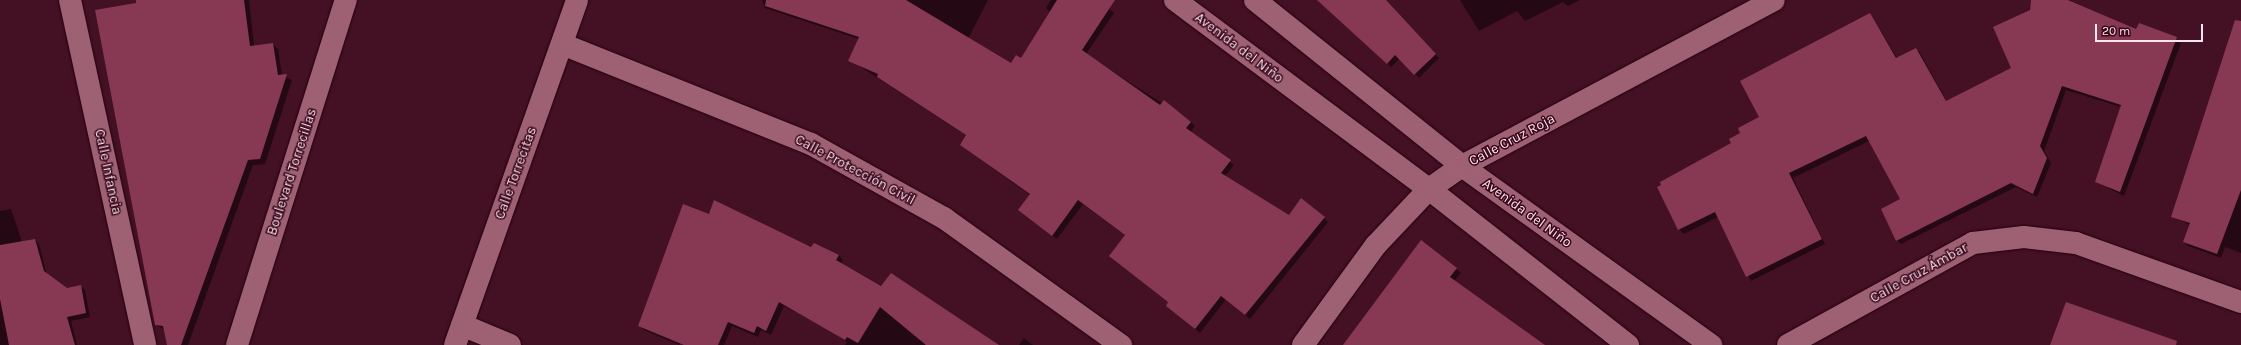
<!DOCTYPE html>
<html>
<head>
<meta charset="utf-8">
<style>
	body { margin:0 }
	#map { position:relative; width:2241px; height:345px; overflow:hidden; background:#441024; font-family:Karla,sans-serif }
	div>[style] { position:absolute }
	.shadow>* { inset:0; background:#0007 }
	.building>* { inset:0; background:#873954 }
	.roads { filter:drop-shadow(0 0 1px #24010e) drop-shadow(0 0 1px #24010e) }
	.minor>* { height:22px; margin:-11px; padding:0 11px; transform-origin:11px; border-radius:11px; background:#9e6174 }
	span { translate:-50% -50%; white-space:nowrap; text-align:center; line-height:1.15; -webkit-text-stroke:3px #39051b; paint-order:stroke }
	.street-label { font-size:14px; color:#fbe6eb }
	.scale { position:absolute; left:2095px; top:24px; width:108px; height:18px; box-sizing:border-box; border:2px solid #fbe6eb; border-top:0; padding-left:5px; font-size:12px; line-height:14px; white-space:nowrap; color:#fbe6eb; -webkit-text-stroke:3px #39051b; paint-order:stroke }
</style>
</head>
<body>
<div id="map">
	<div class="shadow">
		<div style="clip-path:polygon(137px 0,249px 0,254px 46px,272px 44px,278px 49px,282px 75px,292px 80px,265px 164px,253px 165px,188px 345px,168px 345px,165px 330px,156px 325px)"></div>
		<div style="clip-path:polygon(762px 0,988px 0,968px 39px,1011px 64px,1021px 60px,1050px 12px,1046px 8px,1051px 0,1099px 0,1114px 13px,1086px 54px,1191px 122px,1195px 126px,1190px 133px,1234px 165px,1225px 176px,1289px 216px,1324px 218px,1328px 222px,1250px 319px,1226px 299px,1200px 333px,1167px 306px,1169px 303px,1126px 236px,1083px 204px,1057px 239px,1023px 214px,1030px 195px,966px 149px,967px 136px,850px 60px,859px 39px,765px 8px)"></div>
		<div style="clip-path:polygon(1327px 0,1385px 0,1439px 58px,1419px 78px,1400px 58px,1391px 67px,1328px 9px)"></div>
		<div style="clip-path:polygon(1460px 0,1580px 0,1568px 6px,1563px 2px,1525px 21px,1517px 11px,1479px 31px)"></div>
		<div style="clip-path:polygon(2032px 0,2069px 0,2137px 30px,2139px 24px,2181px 43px,2124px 196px,2096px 182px,2121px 107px,2066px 90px,2044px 151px,2051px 163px,2037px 197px,2016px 187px,1901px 244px,1897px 240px,1901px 200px,1869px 141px,1793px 178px,1825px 244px,1751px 281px,1718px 217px,1684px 234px,1679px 229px,1732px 144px,1870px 14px,1898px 59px,1916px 49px,1920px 53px,1947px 102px,2012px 69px)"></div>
		<div style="clip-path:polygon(2241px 77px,2241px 253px,2225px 247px,2221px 258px,2188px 246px,2184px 242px,2190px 225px,2172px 216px)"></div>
		<div style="clip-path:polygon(11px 209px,22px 242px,35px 240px,39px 244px,47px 275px,66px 289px,80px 286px,85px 290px,90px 317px,71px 321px,77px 345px,0 345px,0 211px)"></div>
		<div style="clip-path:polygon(710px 215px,839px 255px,843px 260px,841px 264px,993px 345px,845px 345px,847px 342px,827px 328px,784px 306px,771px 335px,761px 330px,758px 337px,732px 326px,724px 345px,691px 345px,683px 341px,679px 345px,644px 330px,639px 325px)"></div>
		<div style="clip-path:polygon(1421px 241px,1461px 273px,1454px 281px,1532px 345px,1344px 345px)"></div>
		<div style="clip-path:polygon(1024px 338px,1033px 345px,1019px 345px)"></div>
	</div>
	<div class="building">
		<div style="clip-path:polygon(136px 0,244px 0,250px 46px,273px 43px,278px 75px,287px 74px,260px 159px,248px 160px,181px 345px,167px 345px,163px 326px,155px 325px,95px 10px,136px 3px)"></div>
		<div style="clip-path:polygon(766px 0,906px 0,1011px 63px,1016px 55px,1021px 58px,1057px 0,1115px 0,1082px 50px,1160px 105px,1164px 100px,1191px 122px,1186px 128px,1231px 160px,1221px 173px,1289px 215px,1301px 198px,1325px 217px,1245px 315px,1221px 296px,1195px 329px,1166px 306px,1168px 302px,1109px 256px,1125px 235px,1078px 200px,1052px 236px,1018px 210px,1030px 194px,960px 145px,966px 135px,877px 77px,878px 74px,848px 61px,859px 37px,765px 6px)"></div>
		<div style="clip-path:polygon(1317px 0,1386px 0,1436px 54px,1414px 75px,1395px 55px,1387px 64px)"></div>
		<div style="clip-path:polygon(2031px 0,2068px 0,2136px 29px,2139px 23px,2177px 37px,2120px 192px,2095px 182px,2121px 105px,2062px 86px,2040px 146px,2047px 158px,2033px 194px,2011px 183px,1896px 241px,1881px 209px,1900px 199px,1866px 136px,1789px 173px,1822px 239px,1746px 277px,1715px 212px,1678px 230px,1657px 187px,1661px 185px,1660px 182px,1731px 143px,1729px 139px,1740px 133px,1738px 128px,1759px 117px,1740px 81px,1870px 13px,1896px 58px,1916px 48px,1946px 101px,2011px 68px,1993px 27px,2030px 10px)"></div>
		<div style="clip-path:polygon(2235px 20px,2241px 21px,2241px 190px,2217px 254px,2183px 242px,2190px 223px,2171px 217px)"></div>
		<div style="clip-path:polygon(714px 200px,811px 247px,814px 243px,839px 255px,836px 260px,881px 286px,891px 273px,999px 345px,926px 345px,880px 307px,858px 343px,847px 337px,845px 340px,779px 302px,766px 331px,757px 326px,754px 333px,728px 322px,718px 345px,684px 345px,638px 326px,683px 204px,709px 214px)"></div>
		<div style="clip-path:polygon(35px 239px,44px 271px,67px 288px,81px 285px,86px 313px,67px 317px,75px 345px,9px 345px,0 299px,0 245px)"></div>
		<div style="clip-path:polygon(1421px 240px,1457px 268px,1450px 277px,1545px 345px,1343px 345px)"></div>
		<div style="clip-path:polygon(2066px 302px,2177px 341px,2176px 345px,2050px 345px)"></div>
	</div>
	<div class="roads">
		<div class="minor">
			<div style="left:70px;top:0;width:353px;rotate:77.7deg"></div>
			<div style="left:1175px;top:0;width:317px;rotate:36.7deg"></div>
			<div style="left:1429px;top:189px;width:253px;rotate:38.1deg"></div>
			<div style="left:1255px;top:0;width:265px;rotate:38.7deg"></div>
			<div style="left:1462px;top:166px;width:307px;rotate:35.7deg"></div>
			<div style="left:562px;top:44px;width:268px;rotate:21.9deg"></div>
			<div style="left:811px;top:144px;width:152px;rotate:29.1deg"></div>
			<div style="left:944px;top:218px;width:218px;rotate:35.7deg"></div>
			<div style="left:462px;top:325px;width:52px;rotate:22.6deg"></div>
			<div style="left:237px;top:345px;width:362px;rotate:-72.5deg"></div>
			<div style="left:455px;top:345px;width:366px;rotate:-70.5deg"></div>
			<div style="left:1303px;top:345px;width:124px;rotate:-53.9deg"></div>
			<div style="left:1376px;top:245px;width:77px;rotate:-46.6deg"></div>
			<div style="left:1429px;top:189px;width:40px;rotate:-34.9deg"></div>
			<div style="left:1462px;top:166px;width:353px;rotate:-28deg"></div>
			<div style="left:1788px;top:345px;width:211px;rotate:-28.9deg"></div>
			<div style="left:1973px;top:243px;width:51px;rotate:-6.7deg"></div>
			<div style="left:2024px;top:237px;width:52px;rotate:6.6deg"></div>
			<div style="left:2076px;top:243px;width:175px;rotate:19.7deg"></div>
		</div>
	</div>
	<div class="street-label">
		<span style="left:1239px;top:48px;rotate:37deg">Avenida del Niño</span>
		<span style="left:1512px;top:140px;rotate:-28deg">Calle Cruz Roja</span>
		<span style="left:855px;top:170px;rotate:28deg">Calle Protección Civil</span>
		<span style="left:108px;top:172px;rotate:78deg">Calle Infancia</span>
		<span style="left:292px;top:172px;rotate:-72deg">Boulevard Torrecillas</span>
		<span style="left:516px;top:173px;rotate:-70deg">Calle Torrecitas</span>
		<span style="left:1527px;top:213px;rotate:36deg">Avenida del Niño</span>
		<span style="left:1919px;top:273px;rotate:-29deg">Calle Cruz Ámbar</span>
	</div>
	<div class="scale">20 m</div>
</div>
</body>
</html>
